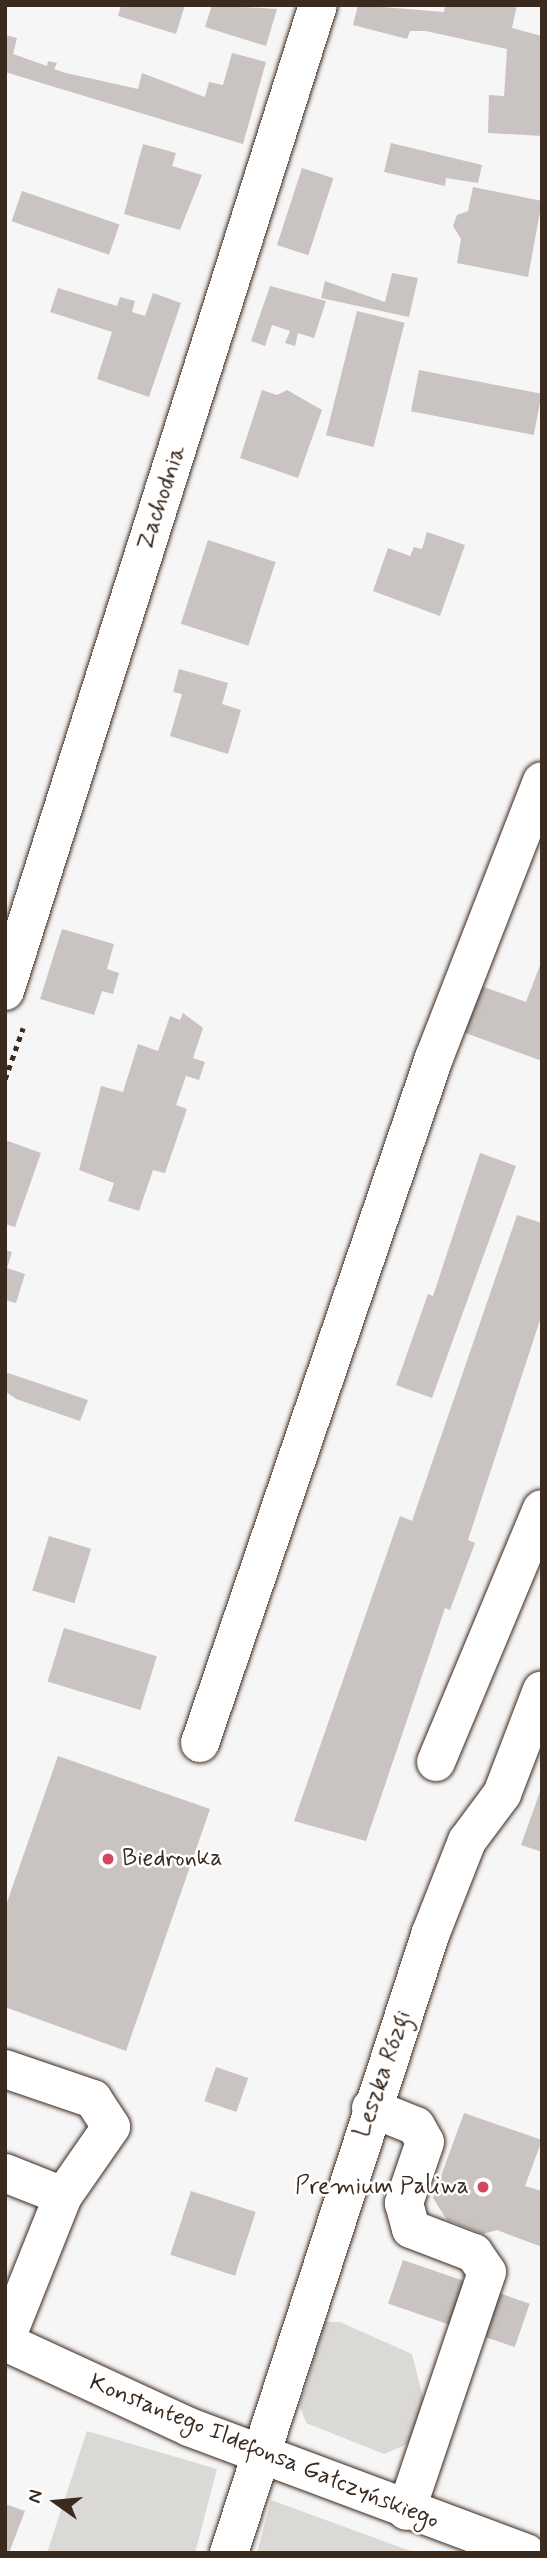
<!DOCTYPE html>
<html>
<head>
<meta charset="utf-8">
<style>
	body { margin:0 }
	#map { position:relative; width:547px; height:2558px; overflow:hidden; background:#f7f6f6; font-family:Mynerve,sans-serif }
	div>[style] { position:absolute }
	.green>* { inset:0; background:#dbd9d6 }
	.building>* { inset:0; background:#c9c3c1; transform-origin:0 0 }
	.path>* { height:4.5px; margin-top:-2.25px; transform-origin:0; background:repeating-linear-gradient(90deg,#3b2a1e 0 5px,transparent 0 10px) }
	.roads { filter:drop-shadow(0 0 2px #3b2a1e) drop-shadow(0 0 2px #3b2a1e) }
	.minor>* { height:38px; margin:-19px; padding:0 19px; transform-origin:19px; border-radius:19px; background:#fff }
	.dots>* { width:19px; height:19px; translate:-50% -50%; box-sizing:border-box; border:4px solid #fff; border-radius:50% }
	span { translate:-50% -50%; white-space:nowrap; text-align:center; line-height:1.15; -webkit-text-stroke:5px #fff; paint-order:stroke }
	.street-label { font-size:24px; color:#3b2a1e }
	.poi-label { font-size:24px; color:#3b2a1e }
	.left { translate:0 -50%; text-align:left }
	.right { translate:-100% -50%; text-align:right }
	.frame { position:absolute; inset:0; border:7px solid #3b2a1e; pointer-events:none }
	.north { position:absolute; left:21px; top:2467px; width:70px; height:70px; -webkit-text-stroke:5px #fff; paint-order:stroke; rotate:285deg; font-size:19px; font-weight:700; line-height:28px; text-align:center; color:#3b2a1e }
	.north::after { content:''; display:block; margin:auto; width:24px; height:32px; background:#3b2a1e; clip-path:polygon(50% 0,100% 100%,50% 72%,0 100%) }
</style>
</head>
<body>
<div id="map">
	<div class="green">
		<div style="clip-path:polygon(325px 2322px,340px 2322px,412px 2354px,424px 2401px,410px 2443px,384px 2454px,306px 2423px,300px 2406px)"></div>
		<div style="clip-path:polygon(87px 2431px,217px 2469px,195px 2553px,47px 2553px)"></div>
		<div style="clip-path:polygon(271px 2500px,416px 2553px,257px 2553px)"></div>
	</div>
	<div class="building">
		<div style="clip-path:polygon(121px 5px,185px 5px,176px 34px,118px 16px)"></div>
		<div style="clip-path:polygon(212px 5px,277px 9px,266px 46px,205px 27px)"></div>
		<div style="clip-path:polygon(358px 5px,444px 12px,445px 5px,517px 5px,512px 28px,542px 36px,542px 136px,488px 133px,489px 95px,504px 96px,507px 49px,426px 31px,410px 31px,407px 39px,353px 25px)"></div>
		<div style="clip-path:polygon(5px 35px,17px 38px,13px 54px,47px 66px,48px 61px,57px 63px,54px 69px,66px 73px,138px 89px,142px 73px,205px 97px,209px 82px,223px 85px,232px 53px,266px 62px,243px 144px,5px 72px)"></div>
		<div style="clip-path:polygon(391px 143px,482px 165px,478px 183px,446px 178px,445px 186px,384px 172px)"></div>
		<div style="clip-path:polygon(143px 144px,176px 153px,172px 166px,202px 175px,180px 230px,124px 214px)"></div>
		<div style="left:302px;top:168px;width:33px;height:81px;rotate:18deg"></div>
		<div style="clip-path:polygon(473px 187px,542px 201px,528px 277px,457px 263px,461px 239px,453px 226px,457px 215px,468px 211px)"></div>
		<div style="left:22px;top:191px;width:103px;height:32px;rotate:19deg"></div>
		<div style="clip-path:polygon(392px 273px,418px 278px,409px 317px,321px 298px,325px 281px,385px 302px)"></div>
		<div style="clip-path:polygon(270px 286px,326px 301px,314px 338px,298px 333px,295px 346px,285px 343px,290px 331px,272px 325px,265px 346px,251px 341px)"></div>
		<div style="clip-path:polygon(58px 288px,117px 306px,120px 297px,135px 301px,132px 312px,145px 316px,153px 293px,181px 303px,149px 397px,97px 379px,112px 332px,50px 312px)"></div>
		<div style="left:357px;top:311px;width:49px;height:128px;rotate:14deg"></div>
		<div style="left:419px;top:370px;width:125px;height:42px;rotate:11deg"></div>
		<div style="clip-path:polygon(262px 390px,277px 395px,287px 390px,322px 410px,298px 478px,240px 458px)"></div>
		<div style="clip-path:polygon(427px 532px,465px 545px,440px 616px,373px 591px,388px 548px,410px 556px,414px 547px,422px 549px)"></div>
		<div style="left:208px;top:540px;width:71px;height:88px;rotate:18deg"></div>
		<div style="clip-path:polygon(179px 669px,228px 683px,222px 704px,241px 710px,228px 754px,170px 736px,182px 694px,173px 692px)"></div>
		<div style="clip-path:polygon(62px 929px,114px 944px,107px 969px,119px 973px,113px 994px,102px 991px,94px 1015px,40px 999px)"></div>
		<div style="clip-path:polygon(542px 960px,542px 1061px,463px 1032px,481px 986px,526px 1002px)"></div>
		<div style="clip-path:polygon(183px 1013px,203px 1028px,193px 1058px,205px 1062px,199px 1080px,186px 1076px,176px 1105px,187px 1109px,165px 1173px,153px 1170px,139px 1211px,108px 1201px,114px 1183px,79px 1170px,101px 1086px,123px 1092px,138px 1044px,158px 1051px,170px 1016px,180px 1020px)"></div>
		<div style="clip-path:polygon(5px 1140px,41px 1153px,15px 1227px,5px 1224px)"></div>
		<div style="clip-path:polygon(480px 1153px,516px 1166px,432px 1398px,396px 1385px,428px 1294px,433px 1296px)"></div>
		<div style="clip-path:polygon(517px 1215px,542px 1223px,542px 1314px,468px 1540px,475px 1543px,450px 1610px,445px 1608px,366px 1841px,294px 1821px,400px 1516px,412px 1521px)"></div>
		<div style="clip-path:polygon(5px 1250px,12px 1252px,7px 1268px,25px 1274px,16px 1303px,5px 1300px)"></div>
		<div style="clip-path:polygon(5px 1372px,88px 1400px,80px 1421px,16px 1399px,5px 1391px)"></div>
		<div style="left:49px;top:1536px;width:44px;height:57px;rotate:17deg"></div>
		<div style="left:64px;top:1628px;width:97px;height:56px;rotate:17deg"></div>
		<div style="clip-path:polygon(58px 1756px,210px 1809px,126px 2051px,5px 2007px,5px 1908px)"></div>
		<div style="clip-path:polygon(541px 1789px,542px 1789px,542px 1852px,521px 1845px)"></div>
		<div style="left:216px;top:2067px;width:34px;height:36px;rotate:19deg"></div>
		<div style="clip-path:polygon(464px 2113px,542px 2140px,525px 2186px,542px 2191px,542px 2247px,497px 2230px,483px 2234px,447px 2220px,433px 2198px)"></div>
		<div style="left:191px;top:2191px;width:68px;height:67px;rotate:18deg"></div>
		<div style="left:403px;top:2260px;width:134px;height:46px;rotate:19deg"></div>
		<div style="clip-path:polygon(5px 2504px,25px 2511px,9px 2553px,5px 2553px)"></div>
	</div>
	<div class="path">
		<div style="left:5px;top:1079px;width:54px;rotate:-70.6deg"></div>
	</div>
	<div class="roads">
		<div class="minor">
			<div style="left:5px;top:991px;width:1034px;rotate:-72.39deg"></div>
			<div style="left:200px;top:1743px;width:724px;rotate:-71.14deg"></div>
			<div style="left:434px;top:1058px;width:297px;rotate:-68.7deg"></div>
			<div style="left:436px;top:1762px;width:274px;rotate:-67.3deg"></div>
			<div style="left:5px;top:2069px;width:93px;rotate:18.8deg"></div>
			<div style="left:93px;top:2099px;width:33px;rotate:57deg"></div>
			<div style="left:111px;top:2127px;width:84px;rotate:124.8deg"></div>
			<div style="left:371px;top:2108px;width:48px;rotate:21.8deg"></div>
			<div style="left:416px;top:2126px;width:18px;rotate:61deg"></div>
			<div style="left:425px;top:2142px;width:65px;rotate:109deg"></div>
			<div style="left:404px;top:2203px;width:27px;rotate:75deg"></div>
			<div style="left:411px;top:2229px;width:67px;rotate:20.9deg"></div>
			<div style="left:474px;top:2253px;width:23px;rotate:56deg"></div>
			<div style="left:487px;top:2272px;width:252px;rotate:108.7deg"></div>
			<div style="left:5px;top:2173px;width:62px;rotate:21.6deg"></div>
			<div style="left:63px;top:2196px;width:156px;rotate:111.8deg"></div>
			<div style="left:5px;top:2342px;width:203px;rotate:24.8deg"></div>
			<div style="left:189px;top:2427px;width:360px;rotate:20.5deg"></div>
			<div style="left:229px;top:2553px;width:650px;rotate:-71.98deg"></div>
			<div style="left:430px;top:1935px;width:101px;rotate:-68.5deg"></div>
			<div style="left:467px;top:1841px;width:59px;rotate:-53.3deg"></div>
			<div style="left:502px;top:1794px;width:111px;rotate:-69deg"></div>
		</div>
	</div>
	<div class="dots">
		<div style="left:108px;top:1859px;background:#d1495b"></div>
		<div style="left:483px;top:2187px;background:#d1495b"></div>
	</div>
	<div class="street-label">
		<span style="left:162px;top:498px;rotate:-72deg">Zachodnia</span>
		<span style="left:383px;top:2074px;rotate:-71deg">Leszka Rózgi</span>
		<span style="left:264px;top:2452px;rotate:22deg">Konstantego Ildefonsa Gałczyńskiego</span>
	</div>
	<div class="poi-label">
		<span class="left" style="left:122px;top:1859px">Biedronka</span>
		<span class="right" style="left:469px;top:2187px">Premium Paliwa</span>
	</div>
	<div class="frame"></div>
	<div class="north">N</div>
</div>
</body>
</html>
